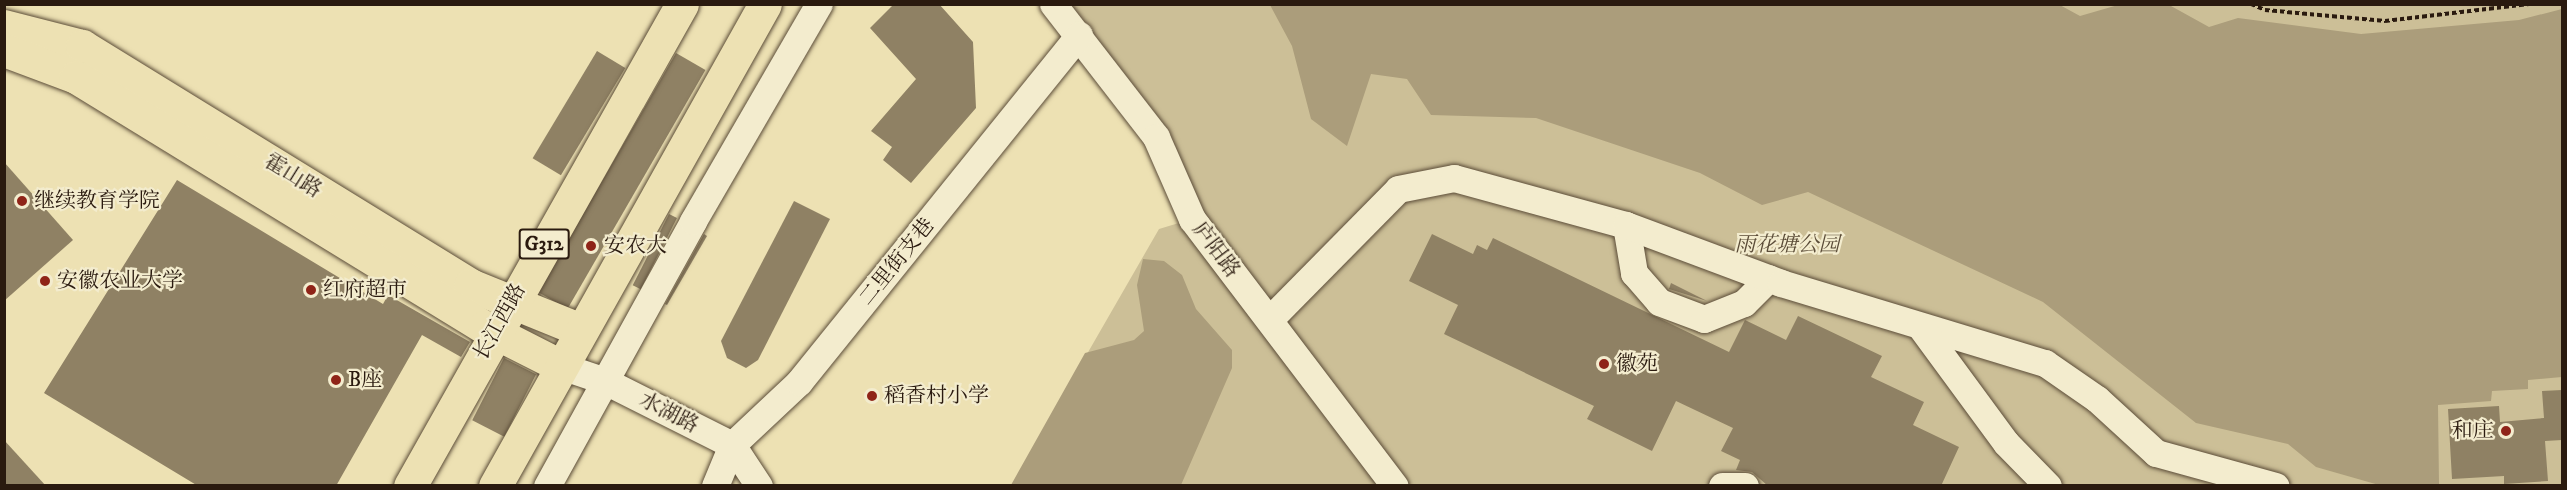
<!DOCTYPE html>
<html>
<head>
<meta charset="utf-8">
<style>
	body { margin:0 }
	#map { position:relative; width:2567px; height:490px; overflow:hidden; background:#ede1b3; font-family:"IM FELL DW Pica","Noto Serif SC",serif }
	div>[style] { position:absolute }
	.green>* { inset:0; background:#ccbf97 }
	.water>* { inset:0; background:#ab9d7b }
	.building>* { inset:0; background:#8f8164; transform-origin:0 0 }
	.path>* { height:4px; margin-top:-2px; transform-origin:0; background:repeating-linear-gradient(90deg,#2a1a0f 0 4.5px,transparent 0 7.5px) }
	.roads { filter:drop-shadow(0 0 2px #5b4c38) drop-shadow(0 0 2px #5b4c38) }
	.minor>* { height:27px; margin:-13.5px; padding:0 13.5px; transform-origin:13.5px; border-radius:13.5px; background:#f3ecce }
	.major>* { height:33px; margin:-16.5px; padding:0 16.5px; transform-origin:16.5px; border-radius:16.5px; background:#ede1b3 }
	.highway>* { height:33px; margin:-16.5px; padding:0 16.5px; transform-origin:16.5px; border-radius:16.5px; background:#ede1b3 }
	.dots>* { width:16px; height:16px; translate:-50% -50%; box-sizing:border-box; border:3px solid #f3ecce; border-radius:50% }
	span { translate:-50% -50%; white-space:nowrap; text-align:center; line-height:1.15; -webkit-text-stroke:4.5px #f3ecce; paint-order:stroke }
	.shield-label span { padding:2px 4px; background:#f3ecce; border:2px solid; border-radius:4px; -webkit-text-stroke-width:0 }
	.shield-label { font-size:20px; color:#2a1a0f; font-weight:700 }
	.street-label { font-size:21px; color:#2a1a0f }
	.poi-label { font-size:21px; color:#2a1a0f }
	.left { translate:0 -50%; text-align:left }
	.right { translate:-100% -50%; text-align:right }
	.park-label { font-size:21px; color:#5b4c38; font-style:italic }
	.frame { position:absolute; inset:0; border:6px solid #2a1a0f; pointer-events:none }
</style>
</head>
<body>
<div id="map">
	<div class="green">
		<div style="clip-path:polygon(1053px 5px,2562px 5px,2562px 485px,1011px 486px,1159px 229px,1192px 219px,1156px 137px)"></div>
	</div>
	<div class="water">
		<div style="clip-path:polygon(2058px 4px,2080px 16px,2118px 5px,2171px 6px,2209px 27px,2238px 18px,2361px 34px,2519px 20px,2562px 9px,2562px 377px,2528px 380px,2528px 389px,2492px 391px,2491px 401px,2438px 405px,2439px 485px,2379px 485px,2316px 467px,2288px 444px,2196px 423px,2043px 302px,1808px 192px,1762px 205px,1700px 173px,1536px 118px,1431px 115px,1407px 79px,1371px 74px,1347px 146px,1311px 119px,1292px 46px,1270px 5px)"></div>
		<div style="clip-path:polygon(1143px 259px,1164px 261px,1182px 275px,1196px 309px,1232px 350px,1232px 368px,1181px 485px,1011px 485px,1085px 353px,1134px 340px,1144px 331px,1137px 285px)"></div>
	</div>
	<div class="building">
		<div style="clip-path:polygon(894px 4px,939px 4px,973px 42px,976px 108px,911px 183px,883px 160px,892px 147px,871px 131px,916px 79px,870px 28px)"></div>
		<div style="left:597px;top:51px;width:33px;height:125px;rotate:31deg"></div>
		<div style="left:676px;top:53px;width:34px;height:276px;rotate:30deg"></div>
		<div style="clip-path:polygon(4px 162px,73px 240px,4px 301px)"></div>
		<div style="clip-path:polygon(177px 180px,383px 304px,388px 295px,470px 342px,461px 357px,422px 335px,336px 486px,198px 486px,44px 393px)"></div>
		<div style="clip-path:polygon(794px 201px,830px 219px,758px 360px,746px 368px,727px 358px,721px 341px)"></div>
		<div style="left:669px;top:214px;width:9px;height:80px;rotate:27deg"></div>
		<div style="clip-path:polygon(704px 234px,707px 236px,667px 305px,665px 304px)"></div>
		<div style="clip-path:polygon(1432px 234px,1473px 254px,1477px 245px,1487px 250px,1493px 238px,1729px 352px,1745px 320px,1786px 340px,1798px 316px,1882px 356px,1871px 377px,1924px 402px,1913px 425px,1959px 447px,1941px 486px,1768px 486px,1752px 472px,1736px 470px,1740px 460px,1721px 451px,1733px 428px,1676px 401px,1652px 451px,1587px 419px,1594px 406px,1444px 334px,1458px 305px,1409px 281px)"></div>
		<div style="clip-path:polygon(1671px 283px,1707px 301px,1669px 289px)"></div>
		<div style="left:504px;top:358px;width:36px;height:70px;rotate:27deg"></div>
		<div style="clip-path:polygon(2562px 390px,2562px 440px,2545px 441px,2548px 481px,2504px 484px,2504px 476px,2452px 479px,2448px 409px,2499px 406px,2500px 422px,2544px 418px,2542px 391px)"></div>
		<div style="clip-path:polygon(4px 440px,46px 486px,4px 486px)"></div>
	</div>
	<div class="path">
		<div style="left:2251px;top:4px;width:15px;rotate:23deg"></div>
		<div style="left:2265px;top:10px;width:121px;rotate:5.2deg"></div>
		<div style="left:2385px;top:21px;width:145px;rotate:-6.7deg"></div>
	</div>
	<div class="roads">
		<div class="minor">
			<div style="left:1053px;top:4px;width:168px;rotate:52.2deg"></div>
			<div style="left:1156px;top:137px;width:90px;rotate:66.3deg"></div>
			<div style="left:1192px;top:219px;width:335px;rotate:52.8deg"></div>
			<div style="left:1626px;top:225px;width:49px;rotate:80.5deg"></div>
			<div style="left:1634px;top:273px;width:38px;rotate:49deg"></div>
			<div style="left:1659px;top:302px;width:48px;rotate:20.7deg"></div>
			<div style="left:1704px;top:319px;width:43px;rotate:-21.8deg"></div>
			<div style="left:1744px;top:303px;width:35px;rotate:-45deg"></div>
			<div style="left:1270px;top:319px;width:182px;rotate:-45.4deg"></div>
			<div style="left:1398px;top:189px;width:57px;rotate:-11.1deg"></div>
			<div style="left:1454px;top:178px;width:178px;rotate:15.3deg"></div>
			<div style="left:1626px;top:225px;width:165px;rotate:20.5deg"></div>
			<div style="left:1781px;top:283px;width:276px;rotate:16.9deg"></div>
			<div style="left:2045px;top:363px;width:63px;rotate:34.7deg"></div>
			<div style="left:2097px;top:399px;width:80px;rotate:42.5deg"></div>
			<div style="left:2156px;top:453px;width:124px;rotate:15.4deg"></div>
			<div style="left:1920px;top:326px;width:145px;rotate:53.7deg"></div>
			<div style="left:2006px;top:443px;width:60px;rotate:45.7deg"></div>
			<div style="left:561px;top:366px;width:46px;rotate:18.8deg"></div>
			<div style="left:605px;top:381px;width:142px;rotate:26.7deg"></div>
			<div style="left:732px;top:445px;width:49px;rotate:56.6deg"></div>
			<div style="left:547px;top:486px;width:303px;rotate:-61.1deg"></div>
			<div style="left:693px;top:221px;width:251px;rotate:-59.9deg"></div>
			<div style="left:715px;top:486px;width:44px;rotate:-67.5deg"></div>
			<div style="left:732px;top:445px;width:92px;rotate:-43.2deg"></div>
			<div style="left:799px;top:382px;width:446px;rotate:-51.1deg"></div>
			<div style="left:1722px;top:486px;width:23px"></div>
		</div>
		<div class="major">
			<div style="left:4px;top:26px;width:81px;rotate:14.4deg"></div>
			<div style="left:82px;top:46px;width:456px;rotate:31.6deg"></div>
			<div style="left:470px;top:285px;width:120px;rotate:22.1deg"></div>
			<div style="left:4px;top:50px;width:77px;rotate:20.6deg"></div>
			<div style="left:76px;top:77px;width:479px;rotate:31.5deg"></div>
			<div style="left:484px;top:327px;width:86px;rotate:26.9deg"></div>
		</div>
		<div class="highway">
			<div style="left:410px;top:486px;width:553px;rotate:-60.56deg"></div>
			<div style="left:495px;top:486px;width:552px;rotate:-60.74deg"></div>
		</div>
	</div>
	<div class="dots">
		<div style="left:22px;top:201px;background:#8f2418"></div>
		<div style="left:591px;top:246px;background:#8f2418"></div>
		<div style="left:45px;top:281px;background:#8f2418"></div>
		<div style="left:311px;top:290px;background:#8f2418"></div>
		<div style="left:1604px;top:364px;background:#8f2418"></div>
		<div style="left:336px;top:380px;background:#8f2418"></div>
		<div style="left:872px;top:396px;background:#8f2418"></div>
		<div style="left:2506px;top:431px;background:#8f2418"></div>
	</div>
	<div class="shield-label">
		<span style="left:544px;top:244px">G312</span>
	</div>
	<div class="street-label">
		<span style="left:293px;top:176px;rotate:32deg">霍山路</span>
		<span style="left:1216px;top:250px;rotate:53deg">庐阳路</span>
		<span style="left:897px;top:262px;rotate:-51deg">二里街支巷</span>
		<span style="left:500px;top:322px;rotate:-61deg">长江西路</span>
		<span style="left:669px;top:413px;rotate:27deg">水湖路</span>
	</div>
	<div class="poi-label">
		<span class="left" style="left:34px;top:201px">继续教育学院</span>
		<span class="left" style="left:604px;top:246px">安农大</span>
		<span class="left" style="left:57px;top:281px">安徽农业大学</span>
		<span class="left" style="left:323px;top:290px">红府超市</span>
		<span class="left" style="left:1616px;top:364px">徽苑</span>
		<span class="left" style="left:348px;top:380px">B座</span>
		<span class="left" style="left:884px;top:396px">稻香村小学</span>
		<span class="right" style="left:2494px;top:431px">和庄</span>
	</div>
	<div class="park-label">
		<span style="left:1787px;top:245px">雨花塘公园</span>
	</div>
	<div class="frame"></div>
</div>
</body>
</html>
